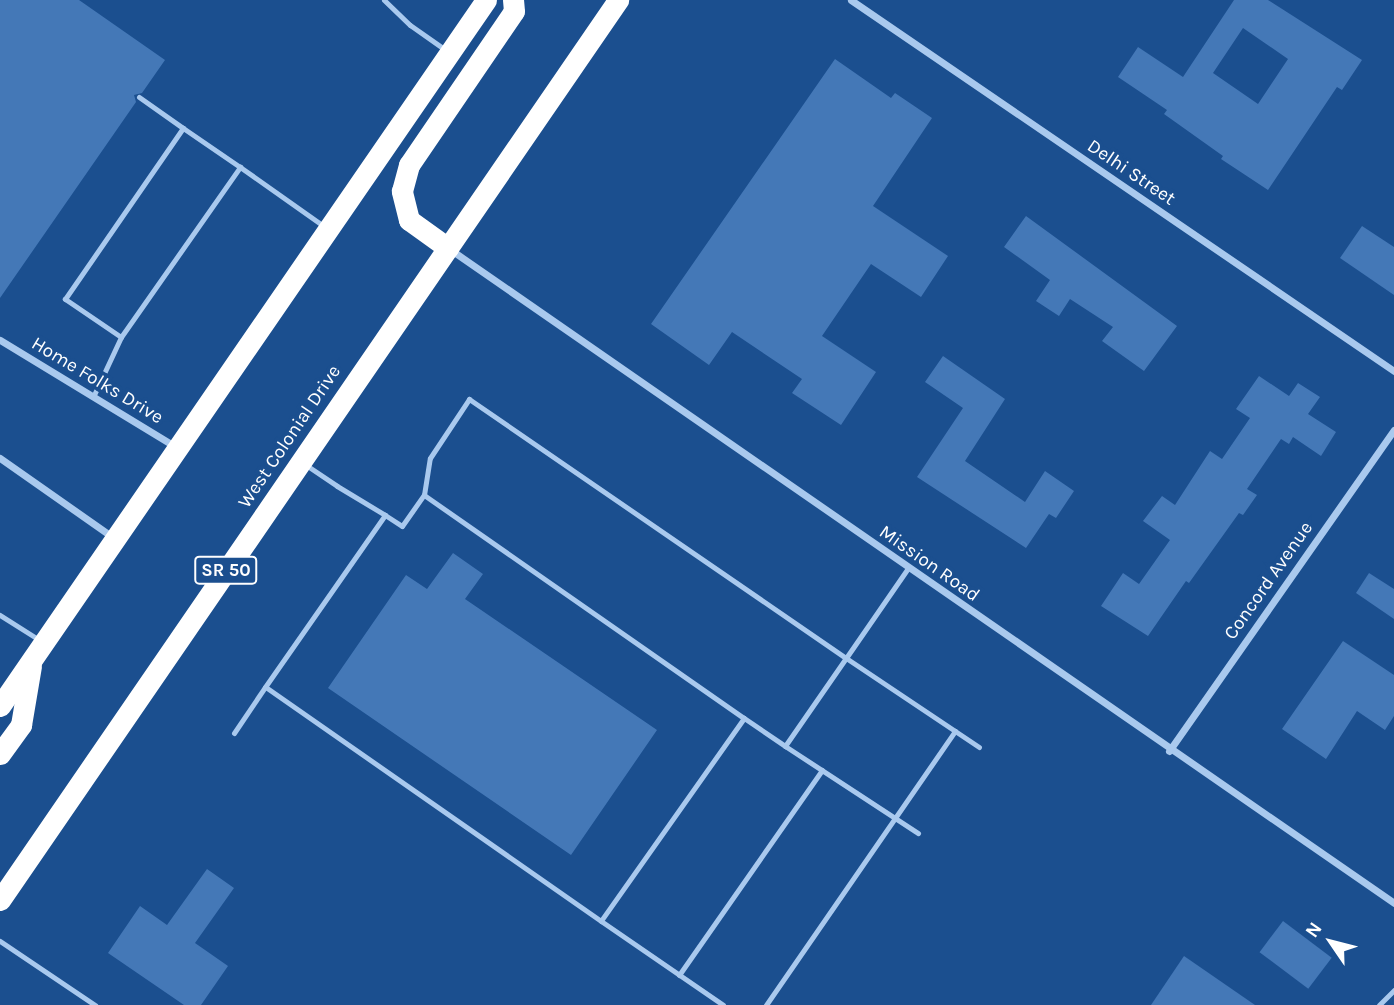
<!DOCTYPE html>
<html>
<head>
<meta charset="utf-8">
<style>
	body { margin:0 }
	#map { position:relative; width:1394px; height:1005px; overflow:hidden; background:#1b4f8f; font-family:Karla,sans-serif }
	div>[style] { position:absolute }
	.building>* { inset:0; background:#4478b7; transform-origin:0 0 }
	.lane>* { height:5px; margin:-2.5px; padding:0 2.5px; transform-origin:2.5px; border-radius:2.5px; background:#a9c9ee }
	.street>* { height:7px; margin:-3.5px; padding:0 3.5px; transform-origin:3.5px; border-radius:3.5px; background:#a9c9ee }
	.highway>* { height:21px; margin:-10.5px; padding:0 10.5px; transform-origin:10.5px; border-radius:10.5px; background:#fff }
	span { translate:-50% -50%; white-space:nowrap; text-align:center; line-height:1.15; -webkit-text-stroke:7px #1b4f8f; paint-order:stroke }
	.shield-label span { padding:2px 5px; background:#1b4f8f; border:2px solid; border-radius:5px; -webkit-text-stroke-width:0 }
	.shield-label { font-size:18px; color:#fff; font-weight:700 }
	.street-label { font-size:19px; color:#fff }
	.north { position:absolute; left:1296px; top:907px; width:70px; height:70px; -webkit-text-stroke:5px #1b4f8f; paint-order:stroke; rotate:305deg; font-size:19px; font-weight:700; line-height:28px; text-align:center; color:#fff }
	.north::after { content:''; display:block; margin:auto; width:24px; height:32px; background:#fff; clip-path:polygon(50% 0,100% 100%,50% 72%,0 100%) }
</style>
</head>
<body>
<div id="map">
	<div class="building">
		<div style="clip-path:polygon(0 0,79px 0,165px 60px,142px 93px,134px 95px,136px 102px,0 298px)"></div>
		<div style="clip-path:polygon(evenodd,1234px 0,1268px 0,1362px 60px,1342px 90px,1337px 87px,1268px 190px,1221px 159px,1223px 156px,1164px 114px,1167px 110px,1118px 77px,1138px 47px,1183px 77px,1234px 0,1243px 28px,1288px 59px,1258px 104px,1213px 73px,1243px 28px)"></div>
		<div style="clip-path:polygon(835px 59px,891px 98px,895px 93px,932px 118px,873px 206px,948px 256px,921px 297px,871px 264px,822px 336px,876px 372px,841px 425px,792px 393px,802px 379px,732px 332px,709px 365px,651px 324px)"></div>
		<div style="clip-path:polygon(1026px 216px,1177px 326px,1144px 371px,1102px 341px,1113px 327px,1070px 299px,1059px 316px,1036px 301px,1050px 280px,1004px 247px)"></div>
		<div style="clip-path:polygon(1362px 226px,1394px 247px,1394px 295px,1340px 258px)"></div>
		<div style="clip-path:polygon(943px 356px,1005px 399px,965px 461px,1025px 502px,1045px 471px,1074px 491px,1056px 518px,1049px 514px,1026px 548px,917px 477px,963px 408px,925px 382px)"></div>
		<div style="clip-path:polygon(1259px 376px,1289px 396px,1298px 383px,1320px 397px,1308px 414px,1336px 432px,1321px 456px,1293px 437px,1289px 444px,1281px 439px,1247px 489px,1257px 495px,1243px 515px,1239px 513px,1189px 583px,1186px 581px,1148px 636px,1101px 606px,1123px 573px,1139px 584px,1170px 540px,1143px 521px,1162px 496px,1175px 505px,1210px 451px,1222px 459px,1250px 418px,1236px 409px)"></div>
		<div style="clip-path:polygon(453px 553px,483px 574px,465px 599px,657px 730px,571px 855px,328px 688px,406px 575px,427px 589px)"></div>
		<div style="clip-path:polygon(1369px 573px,1394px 589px,1394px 619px,1356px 593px)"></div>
		<div style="clip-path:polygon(1343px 641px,1394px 675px,1394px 716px,1385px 730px,1357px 711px,1326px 759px,1282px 729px)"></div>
		<div style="clip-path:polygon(207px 869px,234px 888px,195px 943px,228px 966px,201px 1005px,184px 1005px,108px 953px,140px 906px,167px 925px)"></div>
		<div style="left:1283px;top:921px;width:61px;height:39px;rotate:37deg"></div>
		<div style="clip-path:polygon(1184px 956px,1255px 1005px,1151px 1005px)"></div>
	</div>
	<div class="lane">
		<div style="left:384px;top:0;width:36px;rotate:44deg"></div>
		<div style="left:410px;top:25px;width:45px;rotate:35.1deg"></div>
		<div style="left:139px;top:97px;width:54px;rotate:35.2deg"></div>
		<div style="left:121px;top:337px;width:68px;rotate:-145.8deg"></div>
		<div style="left:65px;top:299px;width:208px;rotate:-55.4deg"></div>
		<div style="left:183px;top:128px;width:69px;rotate:34.4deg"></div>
		<div style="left:93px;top:397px;width:66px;rotate:-65deg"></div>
		<div style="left:121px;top:337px;width:208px;rotate:-55deg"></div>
		<div style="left:240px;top:167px;width:104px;rotate:35.2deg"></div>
		<div style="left:306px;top:465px;width:37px;rotate:34deg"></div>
		<div style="left:337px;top:486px;width:56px;rotate:31.1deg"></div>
		<div style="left:385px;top:515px;width:20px;rotate:33deg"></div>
		<div style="left:402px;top:526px;width:38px;rotate:-55deg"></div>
		<div style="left:424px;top:495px;width:390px;rotate:34.9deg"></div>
		<div style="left:744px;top:718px;width:248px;rotate:125.2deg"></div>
		<div style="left:601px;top:921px;width:409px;rotate:-145.1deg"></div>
		<div style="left:265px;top:687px;width:210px;rotate:-55.1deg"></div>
		<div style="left:424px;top:495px;width:37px;rotate:-81deg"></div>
		<div style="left:430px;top:458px;width:71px;rotate:-56.5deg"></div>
		<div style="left:469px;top:399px;width:457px;rotate:34.5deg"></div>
		<div style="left:846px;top:658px;width:109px;rotate:-55.4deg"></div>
		<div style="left:0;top:615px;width:49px;rotate:32.4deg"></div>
		<div style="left:744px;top:718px;width:50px;rotate:34.3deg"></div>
		<div style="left:785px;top:746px;width:107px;rotate:-55.3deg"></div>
		<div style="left:846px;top:658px;width:160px;rotate:33.8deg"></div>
		<div style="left:234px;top:733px;width:55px;rotate:-56deg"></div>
		<div style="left:785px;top:746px;width:159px;rotate:33.2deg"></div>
		<div style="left:601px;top:921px;width:148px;rotate:34.5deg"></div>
		<div style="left:0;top:941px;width:115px;rotate:34deg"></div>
		<div style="left:679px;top:975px;width:250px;rotate:-55.1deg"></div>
		<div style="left:766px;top:1005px;width:333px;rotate:-55.4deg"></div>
		<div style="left:1379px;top:1005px;width:21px;rotate:-45deg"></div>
	</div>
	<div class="street">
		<div style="left:851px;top:0;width:658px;rotate:34.34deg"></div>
		<div style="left:451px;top:250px;width:1147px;rotate:34.7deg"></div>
		<div style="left:0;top:340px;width:204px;rotate:31.3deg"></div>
		<div style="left:0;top:458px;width:139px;rotate:35.1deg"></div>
		<div style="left:1169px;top:751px;width:392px;rotate:-55deg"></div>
	</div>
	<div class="highway">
		<div style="left:448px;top:248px;width:48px;rotate:-144.3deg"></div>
		<div style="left:409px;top:220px;width:30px;rotate:-104deg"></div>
		<div style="left:402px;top:191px;width:27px;rotate:-75deg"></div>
		<div style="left:409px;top:165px;width:186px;rotate:-55.7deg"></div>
		<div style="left:514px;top:11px;width:11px;rotate:-95deg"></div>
		<div style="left:0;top:706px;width:857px;rotate:-55.46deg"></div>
		<div style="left:0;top:754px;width:36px;rotate:-54deg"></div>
		<div style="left:21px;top:725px;width:60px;rotate:-80.4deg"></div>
		<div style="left:0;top:900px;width:1092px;rotate:-55.52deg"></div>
	</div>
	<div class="shield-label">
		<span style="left:226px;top:570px">SR 50</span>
	</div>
	<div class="street-label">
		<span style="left:1131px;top:173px;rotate:34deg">Delhi Street</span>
		<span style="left:97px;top:381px;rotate:31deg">Home Folks Drive</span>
		<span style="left:290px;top:437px;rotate:-56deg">West Colonial Drive</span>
		<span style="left:929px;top:564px;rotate:35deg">Mission Road</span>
		<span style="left:1269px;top:581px;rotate:-55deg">Concord Avenue</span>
	</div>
	<div class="north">N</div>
</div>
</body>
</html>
